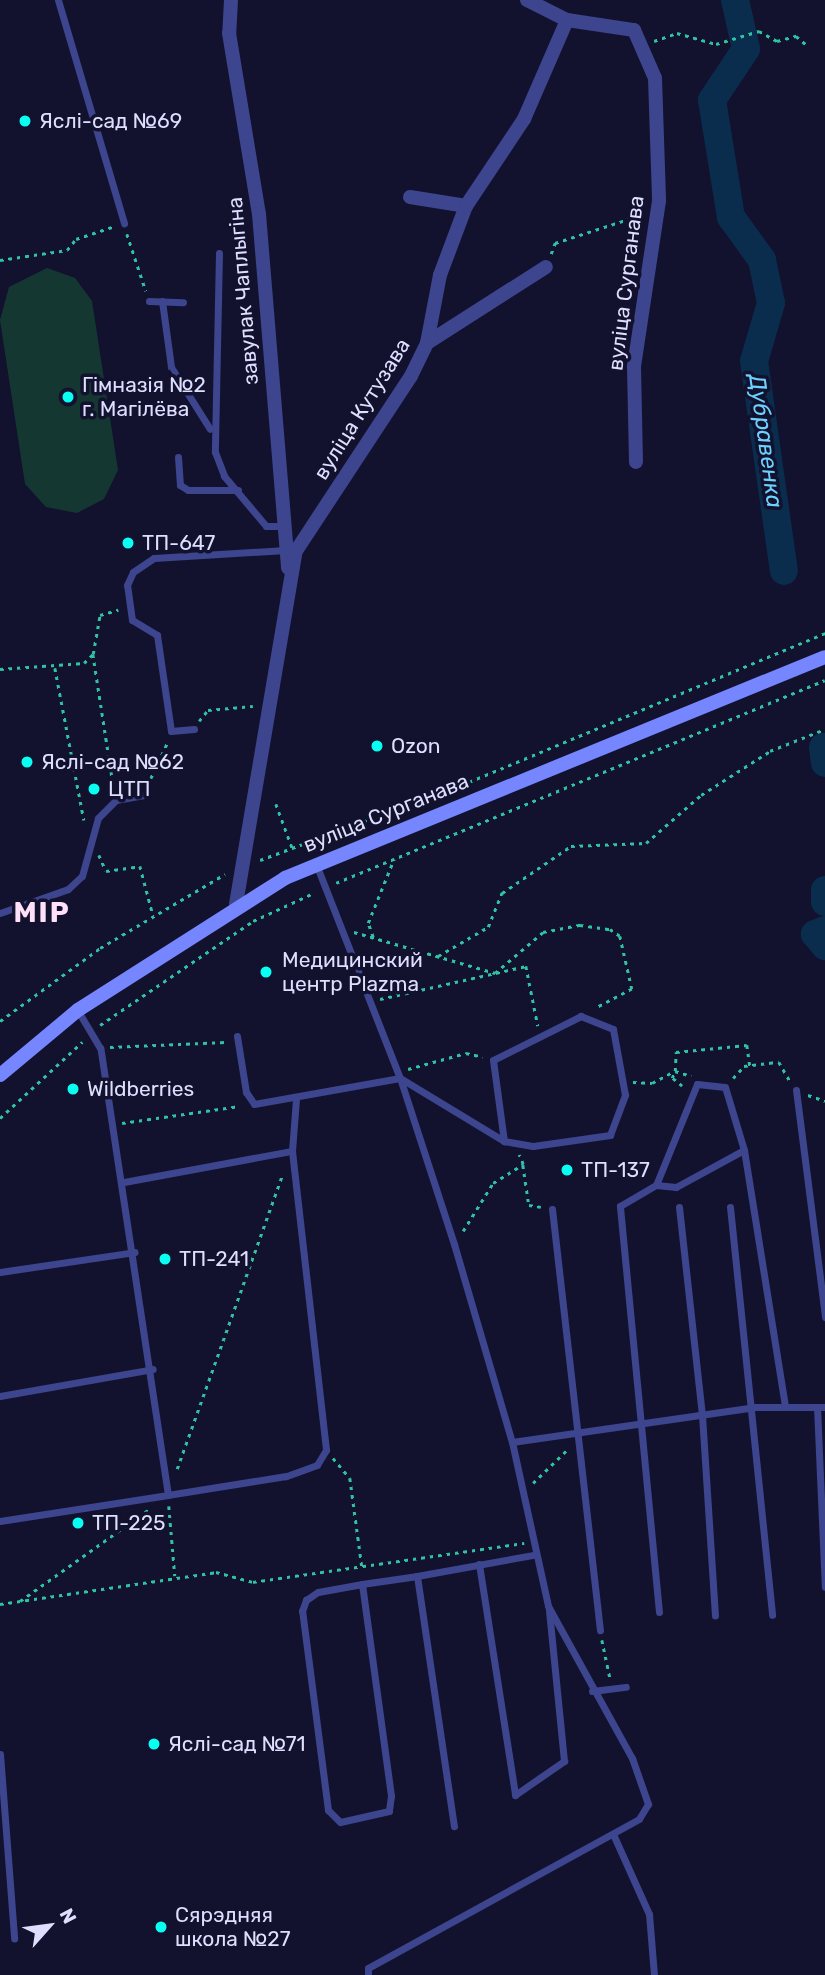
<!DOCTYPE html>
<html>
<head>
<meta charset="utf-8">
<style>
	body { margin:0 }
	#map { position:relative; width:825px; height:1975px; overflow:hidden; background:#12112e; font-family:Rubik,sans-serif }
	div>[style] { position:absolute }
	.green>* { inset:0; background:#143831 }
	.river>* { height:28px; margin:-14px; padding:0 14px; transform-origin:14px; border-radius:14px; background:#0a2d4e }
	.path>* { height:2.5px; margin-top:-1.25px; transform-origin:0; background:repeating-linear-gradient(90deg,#2fc2a3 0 3.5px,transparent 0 8.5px) }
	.service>* { height:7px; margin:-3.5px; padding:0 3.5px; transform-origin:3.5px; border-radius:3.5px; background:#3c458d }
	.minor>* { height:14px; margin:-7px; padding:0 7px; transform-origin:7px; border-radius:7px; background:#3c458d }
	.secondary>* { height:14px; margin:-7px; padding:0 7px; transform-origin:7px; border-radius:7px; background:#7586ff }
	.dots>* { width:19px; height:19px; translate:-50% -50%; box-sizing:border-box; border:4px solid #12112e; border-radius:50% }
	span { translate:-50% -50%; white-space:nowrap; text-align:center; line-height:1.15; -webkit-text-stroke:7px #12112e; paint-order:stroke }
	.poi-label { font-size:21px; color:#dedfff }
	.left { translate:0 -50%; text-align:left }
	.street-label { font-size:21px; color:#dedfff }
	.water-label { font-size:23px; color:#6cd1ff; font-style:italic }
	.district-label { font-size:28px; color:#ffe0f8; font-weight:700; letter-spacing:2px }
	.north { position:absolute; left:14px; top:1891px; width:70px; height:70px; -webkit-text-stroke:5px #12112e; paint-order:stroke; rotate:62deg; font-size:19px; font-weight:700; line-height:28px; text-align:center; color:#dedfff }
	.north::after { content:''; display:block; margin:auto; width:24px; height:32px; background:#dedfff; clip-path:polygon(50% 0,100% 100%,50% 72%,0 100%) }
</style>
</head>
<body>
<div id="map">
	<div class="green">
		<div style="clip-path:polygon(47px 268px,75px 278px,92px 301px,118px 470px,104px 499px,77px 513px,46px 507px,25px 484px,0 320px,9px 287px)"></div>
	</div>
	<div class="river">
		<div style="left:735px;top:0;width:50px;rotate:77.3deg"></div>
		<div style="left:746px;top:49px;width:61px;rotate:123.7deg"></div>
		<div style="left:712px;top:100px;width:119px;rotate:80.8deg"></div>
		<div style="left:731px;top:217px;width:53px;rotate:54.2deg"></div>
		<div style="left:762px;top:260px;width:44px;rotate:78.2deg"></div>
		<div style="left:771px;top:303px;width:60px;rotate:106.3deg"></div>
		<div style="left:754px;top:361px;width:212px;rotate:81.9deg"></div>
		<div style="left:823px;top:747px;width:16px;rotate:83deg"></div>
		<div style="left:825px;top:890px;width:12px;rotate:90deg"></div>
		<div style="left:825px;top:930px;width:11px;rotate:158deg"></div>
		<div style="left:815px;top:934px;width:16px;rotate:50deg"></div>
	</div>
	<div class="path">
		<div style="left:654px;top:41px;width:24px;rotate:-19deg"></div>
		<div style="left:677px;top:33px;width:41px;rotate:15.8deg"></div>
		<div style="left:716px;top:44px;width:45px;rotate:-16.8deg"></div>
		<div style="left:759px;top:31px;width:21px;rotate:29deg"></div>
		<div style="left:777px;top:41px;width:20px;rotate:-15deg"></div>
		<div style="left:796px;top:36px;width:16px;rotate:40deg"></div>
		<div style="left:127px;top:234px;width:60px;rotate:71.6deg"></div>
		<div style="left:551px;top:254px;width:12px;rotate:-70deg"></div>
		<div style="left:555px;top:243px;width:90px;rotate:-18deg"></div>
		<div style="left:0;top:260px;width:68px;rotate:-8.5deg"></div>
		<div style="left:67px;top:250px;width:14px;rotate:-51deg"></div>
		<div style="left:76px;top:239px;width:41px;rotate:-18.4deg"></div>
		<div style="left:93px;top:654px;width:137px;rotate:81.2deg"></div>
		<div style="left:55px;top:668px;width:155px;rotate:79.2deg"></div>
		<div style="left:0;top:669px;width:84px;rotate:-4.1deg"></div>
		<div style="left:84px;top:663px;width:13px;rotate:-45deg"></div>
		<div style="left:93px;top:654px;width:40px;rotate:-80deg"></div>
		<div style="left:100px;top:615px;width:19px;rotate:-16deg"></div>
		<div style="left:199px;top:721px;width:14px;rotate:-51deg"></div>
		<div style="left:208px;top:710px;width:45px;rotate:-5.1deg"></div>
		<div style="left:147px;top:786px;width:50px;rotate:-65deg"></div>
		<div style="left:276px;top:804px;width:49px;rotate:69.7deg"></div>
		<div style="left:99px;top:855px;width:17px;rotate:66deg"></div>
		<div style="left:106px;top:871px;width:34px;rotate:-8deg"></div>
		<div style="left:140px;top:866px;width:51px;rotate:75.1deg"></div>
		<div style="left:260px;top:860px;width:223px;rotate:-20.5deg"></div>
		<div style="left:469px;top:782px;width:386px;rotate:-22.7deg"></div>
		<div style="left:336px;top:883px;width:529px;rotate:-22.54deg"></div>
		<div style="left:354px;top:932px;width:147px;rotate:16.2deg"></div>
		<div style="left:495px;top:973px;width:63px;rotate:-40.5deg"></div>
		<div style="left:543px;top:932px;width:38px;rotate:-11deg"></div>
		<div style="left:580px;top:925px;width:30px;rotate:8deg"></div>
		<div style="left:610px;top:929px;width:12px;rotate:35deg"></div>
		<div style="left:620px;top:936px;width:54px;rotate:77.2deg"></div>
		<div style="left:632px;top:989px;width:41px;rotate:152.2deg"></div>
		<div style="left:373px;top:937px;width:15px;rotate:-110deg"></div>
		<div style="left:368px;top:923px;width:69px;rotate:-67.9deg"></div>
		<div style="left:438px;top:956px;width:58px;rotate:-30.1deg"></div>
		<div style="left:488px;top:927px;width:37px;rotate:-68deg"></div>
		<div style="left:502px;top:893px;width:83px;rotate:-34.3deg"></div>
		<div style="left:571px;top:846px;width:75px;rotate:-2.3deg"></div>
		<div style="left:646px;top:843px;width:73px;rotate:-41.1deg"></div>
		<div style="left:701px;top:795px;width:82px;rotate:-32.5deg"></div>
		<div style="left:770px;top:751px;width:59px;rotate:-21.8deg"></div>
		<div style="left:380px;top:999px;width:150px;rotate:-12.7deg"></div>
		<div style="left:526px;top:966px;width:61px;rotate:78.7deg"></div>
		<div style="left:0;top:1021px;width:124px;rotate:-36.1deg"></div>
		<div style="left:100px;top:948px;width:145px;rotate:-30.6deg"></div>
		<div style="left:100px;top:1025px;width:185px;rotate:-34.2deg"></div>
		<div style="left:253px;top:921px;width:67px;rotate:-24.7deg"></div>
		<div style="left:110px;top:1047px;width:116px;rotate:-2.5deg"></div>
		<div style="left:408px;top:1069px;width:60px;rotate:-15.4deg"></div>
		<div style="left:466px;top:1053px;width:17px;rotate:13deg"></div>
		<div style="left:733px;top:1078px;width:16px;rotate:-47deg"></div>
		<div style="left:744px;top:1066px;width:35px;rotate:-7deg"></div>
		<div style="left:779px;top:1062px;width:22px;rotate:60deg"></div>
		<div style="left:633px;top:1082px;width:19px;rotate:3deg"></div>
		<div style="left:652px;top:1083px;width:26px;rotate:-28deg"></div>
		<div style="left:675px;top:1071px;width:19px;rotate:-87deg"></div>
		<div style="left:676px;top:1052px;width:71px;rotate:-5.6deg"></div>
		<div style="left:747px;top:1045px;width:21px;rotate:82deg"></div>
		<div style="left:682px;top:1086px;width:13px;rotate:-141deg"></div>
		<div style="left:672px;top:1078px;width:8px;rotate:-67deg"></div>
		<div style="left:675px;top:1071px;width:17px;rotate:17deg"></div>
		<div style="left:808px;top:1095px;width:18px;rotate:19deg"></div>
		<div style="left:0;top:1118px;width:112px;rotate:-42.8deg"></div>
		<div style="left:122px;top:1123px;width:119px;rotate:-8.2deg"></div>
		<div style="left:523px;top:1165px;width:40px;rotate:81.5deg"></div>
		<div style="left:529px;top:1205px;width:12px;rotate:9deg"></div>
		<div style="left:463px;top:1231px;width:57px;rotate:-58deg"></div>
		<div style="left:493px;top:1183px;width:36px;rotate:-32deg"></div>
		<div style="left:523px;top:1164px;width:10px;rotate:-114deg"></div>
		<div style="left:333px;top:1458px;width:26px;rotate:50deg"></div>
		<div style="left:350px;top:1478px;width:90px;rotate:82.3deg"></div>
		<div style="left:177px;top:1469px;width:311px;rotate:-70.3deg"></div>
		<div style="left:533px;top:1483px;width:49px;rotate:-44.2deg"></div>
		<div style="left:169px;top:1506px;width:70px;rotate:85.1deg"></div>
		<div style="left:20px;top:1601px;width:157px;rotate:-35.4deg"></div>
		<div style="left:0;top:1604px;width:218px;rotate:-8.4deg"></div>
		<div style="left:216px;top:1572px;width:38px;rotate:15deg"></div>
		<div style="left:253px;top:1582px;width:274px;rotate:-8.2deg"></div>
		<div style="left:602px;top:1640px;width:40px;rotate:78deg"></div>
	</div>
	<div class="service">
		<div style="left:58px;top:0;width:233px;rotate:73.5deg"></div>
		<div style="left:219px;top:253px;width:199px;rotate:91.2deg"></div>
		<div style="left:215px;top:452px;width:26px;rotate:69deg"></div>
		<div style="left:224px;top:476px;width:65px;rotate:50deg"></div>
		<div style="left:266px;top:526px;width:18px"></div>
		<div style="left:149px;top:301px;width:34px;rotate:2deg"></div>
		<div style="left:162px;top:301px;width:67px;rotate:82.2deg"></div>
		<div style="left:171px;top:367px;width:73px;rotate:57.8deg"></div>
		<div style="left:178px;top:457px;width:28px;rotate:86deg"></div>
		<div style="left:180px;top:485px;width:9px;rotate:32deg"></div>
		<div style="left:188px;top:490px;width:50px"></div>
		<div style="left:194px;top:729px;width:23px;rotate:175deg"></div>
		<div style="left:171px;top:731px;width:97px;rotate:-98.3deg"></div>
		<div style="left:157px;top:635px;width:29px;rotate:-149deg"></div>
		<div style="left:132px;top:620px;width:35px;rotate:-98deg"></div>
		<div style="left:127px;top:585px;width:14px;rotate:-65deg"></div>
		<div style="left:133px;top:572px;width:25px;rotate:-34deg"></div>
		<div style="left:154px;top:558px;width:132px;rotate:-3.5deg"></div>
		<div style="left:316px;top:864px;width:230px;rotate:68.6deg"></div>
		<div style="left:400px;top:1078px;width:175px;rotate:72deg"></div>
		<div style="left:454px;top:1244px;width:206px;rotate:73.7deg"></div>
		<div style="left:512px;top:1442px;width:168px;rotate:77.6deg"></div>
		<div style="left:548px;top:1606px;width:174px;rotate:61.1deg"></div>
		<div style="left:632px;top:1758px;width:49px;rotate:70.8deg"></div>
		<div style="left:648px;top:1804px;width:17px;rotate:121deg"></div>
		<div style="left:639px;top:1819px;width:309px;rotate:151.2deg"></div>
		<div style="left:368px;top:1968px;width:7px;rotate:90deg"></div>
		<div style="left:0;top:913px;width:72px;rotate:-19.4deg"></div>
		<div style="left:68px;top:889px;width:19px;rotate:-43deg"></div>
		<div style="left:82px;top:876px;width:60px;rotate:-74.6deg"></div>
		<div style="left:98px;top:818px;width:25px;rotate:-45deg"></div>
		<div style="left:116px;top:800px;width:27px;rotate:-10deg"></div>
		<div style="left:237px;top:1036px;width:57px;rotate:80.9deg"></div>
		<div style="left:246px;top:1092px;width:14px;rotate:56deg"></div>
		<div style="left:254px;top:1104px;width:148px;rotate:-10.1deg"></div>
		<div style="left:400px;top:1078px;width:122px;rotate:31.2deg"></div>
		<div style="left:504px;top:1141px;width:29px;rotate:10deg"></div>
		<div style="left:533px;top:1146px;width:78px;rotate:-8.1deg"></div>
		<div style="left:610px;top:1135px;width:43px;rotate:-69.4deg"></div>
		<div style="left:625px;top:1095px;width:67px;rotate:-100.3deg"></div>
		<div style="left:613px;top:1029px;width:35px;rotate:-158deg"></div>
		<div style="left:581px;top:1016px;width:98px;rotate:153.4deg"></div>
		<div style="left:493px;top:1060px;width:82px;rotate:82.3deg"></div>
		<div style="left:796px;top:1090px;width:229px;rotate:82.7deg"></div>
		<div style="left:292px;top:1151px;width:52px;rotate:-85.6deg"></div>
		<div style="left:124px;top:1182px;width:171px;rotate:-10.5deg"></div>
		<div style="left:292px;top:1151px;width:301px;rotate:83.5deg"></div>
		<div style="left:326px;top:1450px;width:17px;rotate:121deg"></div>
		<div style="left:317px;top:1465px;width:33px;rotate:160deg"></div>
		<div style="left:286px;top:1476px;width:120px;rotate:170.9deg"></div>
		<div style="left:656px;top:1185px;width:20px;rotate:6deg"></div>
		<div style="left:676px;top:1187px;width:77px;rotate:-28.6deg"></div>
		<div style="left:679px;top:1207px;width:209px;rotate:83.7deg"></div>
		<div style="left:702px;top:1415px;width:201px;rotate:86.3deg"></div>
		<div style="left:730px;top:1207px;width:410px;rotate:84.1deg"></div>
		<div style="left:552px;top:1209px;width:424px;rotate:83.5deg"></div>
		<div style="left:0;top:1272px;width:136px;rotate:-8.4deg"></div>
		<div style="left:0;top:1396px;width:155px;rotate:-10deg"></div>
		<div style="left:817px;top:1407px;width:180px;rotate:87.5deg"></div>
		<div style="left:512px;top:1442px;width:246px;rotate:-8.2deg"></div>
		<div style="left:755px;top:1407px;width:70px"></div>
		<div style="left:0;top:1521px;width:170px;rotate:-8.8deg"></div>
		<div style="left:168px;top:1495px;width:452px;rotate:-98.6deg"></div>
		<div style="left:100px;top:1048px;width:43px;rotate:-120.7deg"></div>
		<div style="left:479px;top:1564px;width:234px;rotate:81.1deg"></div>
		<div style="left:515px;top:1795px;width:60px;rotate:-34.8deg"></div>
		<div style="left:564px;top:1761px;width:152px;rotate:-95.7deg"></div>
		<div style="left:417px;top:1576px;width:253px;rotate:81.6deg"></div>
		<div style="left:362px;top:1584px;width:214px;rotate:82.2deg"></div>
		<div style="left:391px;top:1796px;width:15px;rotate:98deg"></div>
		<div style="left:389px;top:1811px;width:50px;rotate:167.3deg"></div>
		<div style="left:340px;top:1822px;width:17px;rotate:-135deg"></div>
		<div style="left:328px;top:1810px;width:201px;rotate:-97.4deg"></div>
		<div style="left:302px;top:1611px;width:12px;rotate:-70deg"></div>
		<div style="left:306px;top:1600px;width:14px;rotate:-34deg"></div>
		<div style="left:318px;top:1592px;width:45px;rotate:-10.3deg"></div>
		<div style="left:362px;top:1584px;width:56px;rotate:-8.3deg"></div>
		<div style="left:417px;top:1576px;width:117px;rotate:-10.3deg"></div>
		<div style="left:659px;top:1612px;width:408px;rotate:-95.5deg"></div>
		<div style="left:620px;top:1206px;width:42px;rotate:-30.3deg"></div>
		<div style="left:656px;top:1185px;width:109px;rotate:-67.9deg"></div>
		<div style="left:697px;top:1084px;width:28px;rotate:6deg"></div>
		<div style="left:725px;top:1087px;width:66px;rotate:73.2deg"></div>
		<div style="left:744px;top:1150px;width:260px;rotate:80.9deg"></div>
		<div style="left:592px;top:1691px;width:34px;rotate:-7deg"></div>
		<div style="left:0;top:1754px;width:185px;rotate:85.6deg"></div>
		<div style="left:613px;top:1834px;width:88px;rotate:65.8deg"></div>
		<div style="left:649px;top:1914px;width:61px;rotate:85.3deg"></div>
	</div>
	<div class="minor">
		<div style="left:231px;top:0;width:33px;rotate:93deg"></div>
		<div style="left:229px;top:33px;width:183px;rotate:80.6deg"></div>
		<div style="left:259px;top:214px;width:355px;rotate:85.3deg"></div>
		<div style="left:527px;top:0;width:45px;rotate:26.6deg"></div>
		<div style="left:410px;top:197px;width:57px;rotate:9.1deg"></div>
		<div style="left:427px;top:343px;width:141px;rotate:-32.6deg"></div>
		<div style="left:236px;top:904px;width:358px;rotate:-80.4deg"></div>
		<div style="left:296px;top:551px;width:209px;rotate:-56.7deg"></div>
		<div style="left:411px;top:376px;width:37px;rotate:-64deg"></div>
		<div style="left:427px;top:343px;width:69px;rotate:-79.2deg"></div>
		<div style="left:440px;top:275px;width:74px;rotate:-69.4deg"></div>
		<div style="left:466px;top:206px;width:105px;rotate:-56.3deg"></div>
		<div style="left:524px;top:119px;width:108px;rotate:-66.5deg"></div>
		<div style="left:567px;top:20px;width:68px;rotate:8.5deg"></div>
		<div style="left:634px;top:30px;width:52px;rotate:66.4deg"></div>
		<div style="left:655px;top:78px;width:123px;rotate:88.1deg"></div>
		<div style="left:659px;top:201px;width:168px;rotate:98.6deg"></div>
		<div style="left:634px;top:367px;width:95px;rotate:88.8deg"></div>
	</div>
	<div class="secondary">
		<div style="left:0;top:1075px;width:102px;rotate:-39.8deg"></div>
		<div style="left:78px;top:1010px;width:246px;rotate:-32.5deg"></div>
		<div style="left:285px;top:878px;width:583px;rotate:-22.26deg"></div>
	</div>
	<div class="dots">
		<div style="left:25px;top:121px;background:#0afff3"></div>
		<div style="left:68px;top:397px;background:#0afff3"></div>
		<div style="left:128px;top:543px;background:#0afff3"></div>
		<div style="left:377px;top:746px;background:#0afff3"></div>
		<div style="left:27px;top:762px;background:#0afff3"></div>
		<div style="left:94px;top:789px;background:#0afff3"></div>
		<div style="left:266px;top:972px;background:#0afff3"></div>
		<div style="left:73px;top:1089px;background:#0afff3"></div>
		<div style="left:567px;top:1170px;background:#0afff3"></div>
		<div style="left:165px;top:1259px;background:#0afff3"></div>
		<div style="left:78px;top:1523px;background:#0afff3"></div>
		<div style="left:154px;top:1744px;background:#0afff3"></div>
		<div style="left:161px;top:1927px;background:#0afff3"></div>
	</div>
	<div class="poi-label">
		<span class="left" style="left:39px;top:121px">Яслі-сад №69</span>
		<span class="left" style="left:82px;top:397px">Гімназія №2<br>г. Магілёва</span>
		<span class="left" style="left:142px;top:543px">ТП-647</span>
		<span class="left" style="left:391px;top:746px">Ozon</span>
		<span class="left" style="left:41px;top:762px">Яслі-сад №62</span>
		<span class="left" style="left:108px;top:789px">ЦТП</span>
		<span class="left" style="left:282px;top:972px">Медицинский<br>центр Plazma</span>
		<span class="left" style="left:87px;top:1089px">Wildberries</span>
		<span class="left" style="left:581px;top:1170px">ТП-137</span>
		<span class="left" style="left:179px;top:1259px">ТП-241</span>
		<span class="left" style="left:92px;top:1523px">ТП-225</span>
		<span class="left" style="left:168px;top:1744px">Яслі-сад №71</span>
		<span class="left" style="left:175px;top:1927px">Сярэдняя<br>школа №27</span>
	</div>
	<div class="street-label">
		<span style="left:626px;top:283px;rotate:-83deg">вуліца Сурганава</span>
		<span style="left:243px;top:291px;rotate:-95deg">завулак Чаплыгіна</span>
		<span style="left:362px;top:409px;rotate:-58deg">вуліца Кутузава</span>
		<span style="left:386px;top:813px;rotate:-22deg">вуліца Сурганава</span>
	</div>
	<div class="water-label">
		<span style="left:766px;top:441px;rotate:82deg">Дубравенка</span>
	</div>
	<div class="district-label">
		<span style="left:42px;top:913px">МІР</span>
	</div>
	<div class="north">N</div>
</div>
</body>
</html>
